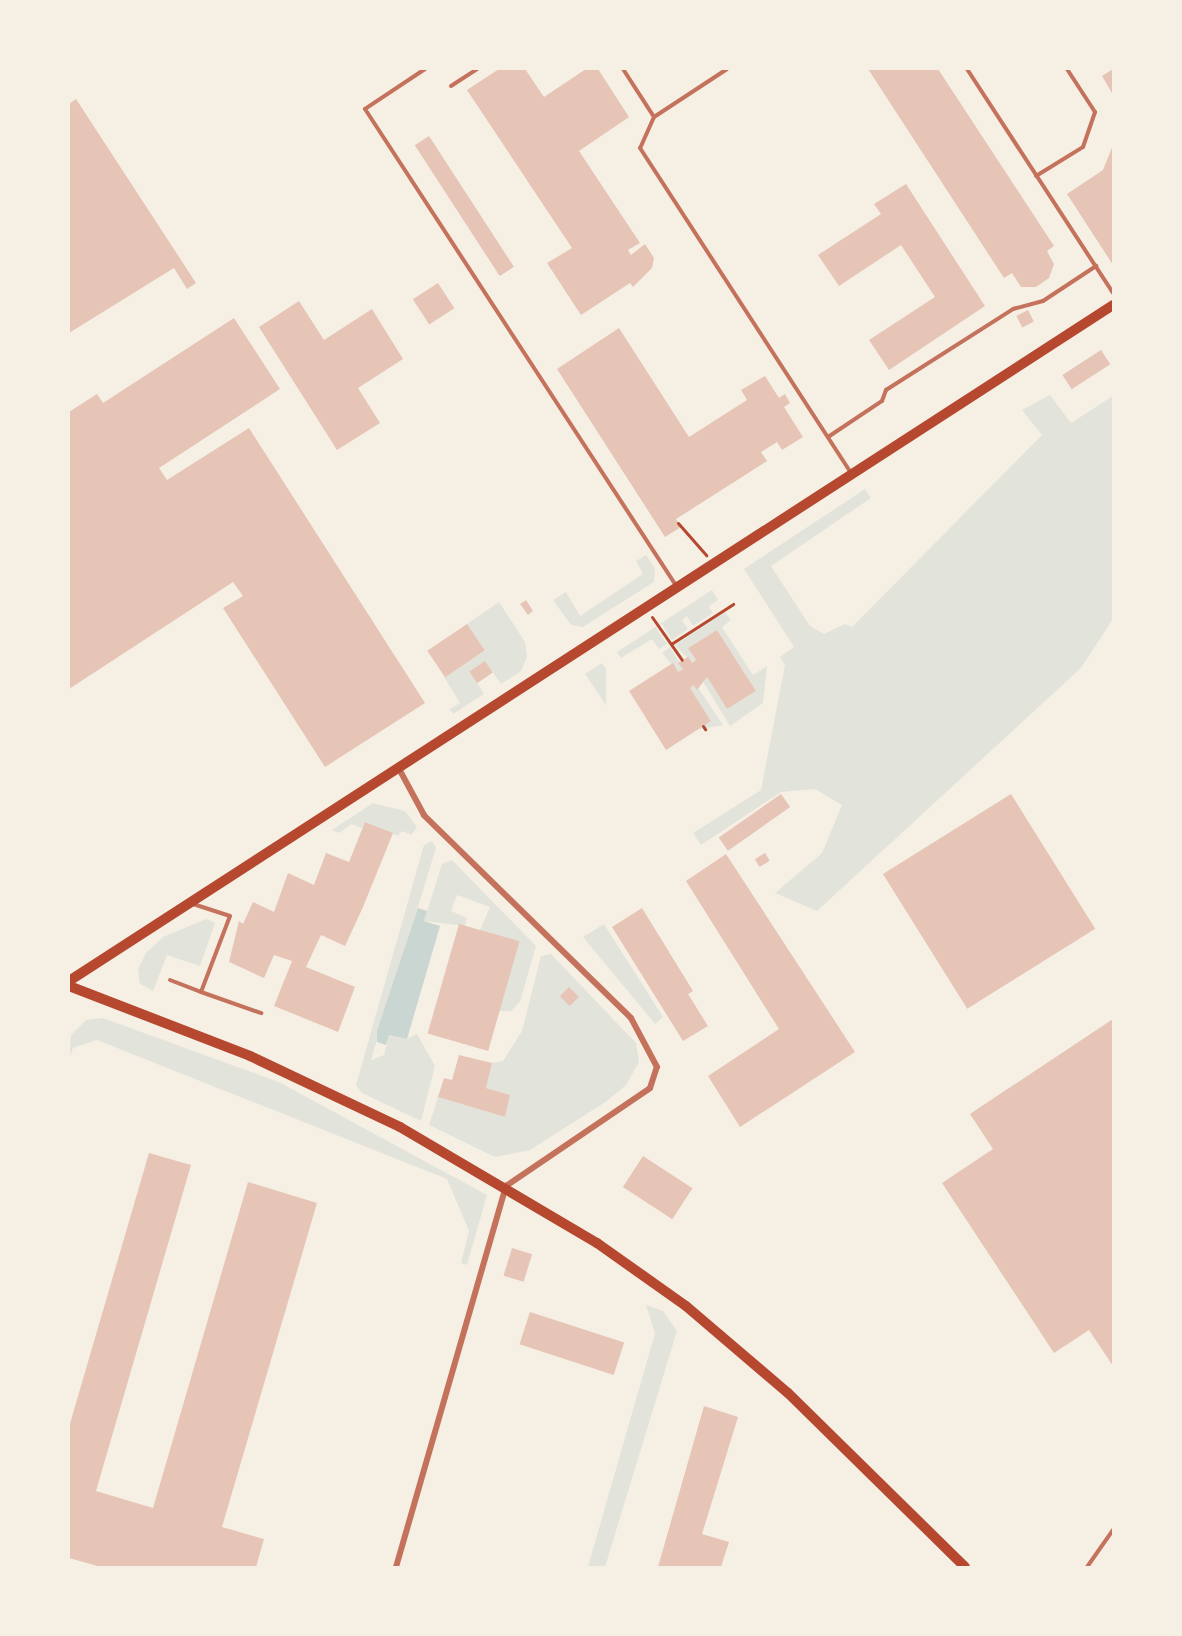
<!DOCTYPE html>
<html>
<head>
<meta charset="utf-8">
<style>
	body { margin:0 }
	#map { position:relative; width:1182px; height:1636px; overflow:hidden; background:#f6efe4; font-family:Manrope,sans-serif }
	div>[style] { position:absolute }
	.green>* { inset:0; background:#e2e4dc }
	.water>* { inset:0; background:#c9d6d2 }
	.building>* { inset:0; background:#e6c5b7; transform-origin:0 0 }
	.path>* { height:3px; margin:-1.5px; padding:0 1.5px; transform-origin:1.5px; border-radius:1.5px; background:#b5482f }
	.service>* { height:4px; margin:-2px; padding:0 2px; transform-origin:2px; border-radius:2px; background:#c5725c }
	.minor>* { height:6px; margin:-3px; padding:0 3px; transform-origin:3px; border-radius:3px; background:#c5725c }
	.secondary>* { height:10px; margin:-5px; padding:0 5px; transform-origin:5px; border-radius:5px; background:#b5482f }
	span { translate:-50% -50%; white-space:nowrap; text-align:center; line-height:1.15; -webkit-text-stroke:4.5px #f6efe4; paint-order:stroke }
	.frame { position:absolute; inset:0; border:70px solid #f6efe4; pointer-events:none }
</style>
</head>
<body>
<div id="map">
	<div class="green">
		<div style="clip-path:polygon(1050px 395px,1071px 423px,1113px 396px,1113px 619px,1081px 668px,817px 911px,775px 893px,822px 853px,842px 805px,815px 789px,781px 792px,701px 845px,693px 833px,761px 790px,785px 665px,780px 657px,794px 647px,744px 569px,865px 489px,871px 498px,771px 566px,810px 626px,824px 634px,845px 624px,852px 627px,1042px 435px,1022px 410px)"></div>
		<div style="clip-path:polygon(646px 555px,655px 568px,654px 582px,583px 627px,571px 625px,553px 600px,566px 592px,580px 616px,643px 574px,636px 561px)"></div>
		<div style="clip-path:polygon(712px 590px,718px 600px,709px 606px,713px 613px,693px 626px,687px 616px,682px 620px,688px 629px,672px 640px,662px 624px,656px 628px,667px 644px,659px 649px,652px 639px,621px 658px,617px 652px)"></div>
		<div style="clip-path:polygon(499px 602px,525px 642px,527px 657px,521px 671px,501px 684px,485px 661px,470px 672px,484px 694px,453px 714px,450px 709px,460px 703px,444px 677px,485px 651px,467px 624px)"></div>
		<div style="clip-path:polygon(725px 612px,731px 620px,722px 627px,753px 675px,767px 666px,763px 703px,730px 726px,702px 680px,707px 677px,727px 709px,756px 691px,717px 630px,688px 648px,696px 660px,692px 663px,675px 645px)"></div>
		<div style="clip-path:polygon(670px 647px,683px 669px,678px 672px,662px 653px)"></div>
		<div style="clip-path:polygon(602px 663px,606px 669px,606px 705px,585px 674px)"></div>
		<div style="clip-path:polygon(694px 685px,699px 689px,723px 725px,697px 730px,711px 721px,690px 688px)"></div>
		<div style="clip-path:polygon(373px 803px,405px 811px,417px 827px,411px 835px,402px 831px,398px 836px,365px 822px,362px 828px,351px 824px,339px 833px,332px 830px)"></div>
		<div style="clip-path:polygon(432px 841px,436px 848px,371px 1060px,384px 1055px,389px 1035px,407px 1039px,417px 1034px,435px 1066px,421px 1121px,362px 1093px,356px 1085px,424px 845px)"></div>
		<div style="clip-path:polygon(452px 860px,536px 946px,520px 1002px,511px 1011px,499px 1011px,480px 930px,490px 907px,457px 895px,451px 911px,467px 918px,465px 926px,424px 921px,442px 864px)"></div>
		<div style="clip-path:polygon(206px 919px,215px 923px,200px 966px,167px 955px,153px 991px,140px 984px,138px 969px,146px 953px,163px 937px)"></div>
		<div style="clip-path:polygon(604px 924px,663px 1017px,655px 1024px,583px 937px)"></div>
		<div style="clip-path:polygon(551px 954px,636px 1043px,639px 1062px,626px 1085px,607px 1101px,530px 1150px,495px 1157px,429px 1125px,438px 1097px,505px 1117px,510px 1095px,486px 1088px,492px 1063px,503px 1061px,522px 1031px,541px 956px)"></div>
		<div style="clip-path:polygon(103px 1018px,279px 1082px,487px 1195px,467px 1265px,461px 1263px,469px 1231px,447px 1179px,97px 1040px,73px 1048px,69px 1059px,71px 1035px,86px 1020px)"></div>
		<div style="clip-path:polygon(646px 1305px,663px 1311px,677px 1331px,605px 1567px,588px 1567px,655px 1333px)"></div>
	</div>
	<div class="water">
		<div style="clip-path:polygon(418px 908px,427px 911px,424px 921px,440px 926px,407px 1039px,389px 1035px,386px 1045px,377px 1042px,377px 1031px)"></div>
	</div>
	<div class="building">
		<div style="clip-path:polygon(499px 69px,525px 69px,544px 97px,586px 69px,598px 69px,629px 117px,579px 151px,640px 243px,628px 250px,631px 255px,645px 244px,654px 258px,652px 268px,633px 287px,630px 283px,581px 315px,547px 263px,572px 248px,467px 90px)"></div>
		<div style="clip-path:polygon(868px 69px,938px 69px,1054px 246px,1047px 251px,1054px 264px,1049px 278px,1036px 287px,1021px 287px,1012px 273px,1004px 278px)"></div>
		<div style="clip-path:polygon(1113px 69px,1113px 95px,1102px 76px)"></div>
		<div style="clip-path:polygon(76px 99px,196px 283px,187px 289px,174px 268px,69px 333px,69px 104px)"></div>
		<div style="left:429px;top:136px;width:156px;height:17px;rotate:57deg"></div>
		<div style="clip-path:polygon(1113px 145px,1113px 265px,1067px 194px,1103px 170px)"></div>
		<div style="clip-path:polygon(906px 184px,985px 306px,889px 370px,869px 340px,935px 297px,901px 245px,839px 286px,818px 255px,881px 214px,874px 204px)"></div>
		<div style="left:438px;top:283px;width:30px;height:30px;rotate:57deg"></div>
		<div style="clip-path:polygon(299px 301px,324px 340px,372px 309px,403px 359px,358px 388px,380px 423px,337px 450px,259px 327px)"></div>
		<div style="left:1028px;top:310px;width:13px;height:13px;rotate:63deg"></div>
		<div style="clip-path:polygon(234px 318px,280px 389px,159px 468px,167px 480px,249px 428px,425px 703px,325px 767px,223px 608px,243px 596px,233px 582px,69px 689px,69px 412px,97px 394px,103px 403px)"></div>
		<div style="clip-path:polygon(619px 328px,689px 437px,747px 400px,741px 390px,765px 376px,779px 398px,785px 394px,790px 403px,784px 407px,803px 437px,782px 450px,777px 442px,761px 452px,767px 461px,676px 519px,681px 527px,665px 537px,557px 369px)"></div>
		<div style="left:1101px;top:350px;width:17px;height:46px;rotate:57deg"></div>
		<div style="clip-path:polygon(526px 600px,533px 611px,528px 615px,520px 604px)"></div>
		<div style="left:467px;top:624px;width:32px;height:48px;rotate:56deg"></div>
		<div style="clip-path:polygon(717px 630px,756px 691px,727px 709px,707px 677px,697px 690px,694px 685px,690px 688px,711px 721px,666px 750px,629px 691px,673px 663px,678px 672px,683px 669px,678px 663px,688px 657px,692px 663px,696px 660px,688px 648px)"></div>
		<div style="left:485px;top:661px;width:14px;height:19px;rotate:56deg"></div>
		<div style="left:781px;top:794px;width:16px;height:76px;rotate:55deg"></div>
		<div style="left:1011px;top:794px;width:159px;height:151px;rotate:58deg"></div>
		<div style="clip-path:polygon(365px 822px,393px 833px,363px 907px,345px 946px,321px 935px,306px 967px,355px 987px,338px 1032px,274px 1006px,292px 961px,274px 955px,264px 978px,229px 962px,239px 921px,243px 924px,253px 902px,274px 912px,288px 873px,314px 885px,326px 853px,349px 862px)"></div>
		<div style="left:765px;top:853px;width:9px;height:12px;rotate:58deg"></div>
		<div style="clip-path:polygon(726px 854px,855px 1052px,740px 1127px,708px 1076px,779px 1029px,686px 881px)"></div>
		<div style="clip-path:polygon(642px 908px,693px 991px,688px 994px,708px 1026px,683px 1041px,612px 927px)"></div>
		<div style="left:459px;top:924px;width:63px;height:114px;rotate:16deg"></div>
		<div style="left:569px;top:987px;width:14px;height:13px;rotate:45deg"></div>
		<div style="clip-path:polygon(1113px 1019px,1113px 1366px,1089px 1330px,1054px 1353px,942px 1183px,993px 1149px,970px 1114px)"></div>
		<div style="clip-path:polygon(459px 1055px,492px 1063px,486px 1088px,510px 1095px,505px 1117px,438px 1097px,444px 1078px,452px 1080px)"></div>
		<div style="clip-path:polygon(149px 1153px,191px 1165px,96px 1491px,153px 1508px,248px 1182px,317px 1203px,222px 1527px,264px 1539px,256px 1567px,101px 1567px,69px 1558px,69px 1427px)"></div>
		<div style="left:643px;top:1156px;width:59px;height:37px;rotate:33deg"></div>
		<div style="left:512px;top:1248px;width:21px;height:29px;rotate:17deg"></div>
		<div style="left:530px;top:1312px;width:99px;height:34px;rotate:18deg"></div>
		<div style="clip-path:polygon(704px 1406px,738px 1417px,702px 1534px,729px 1542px,721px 1567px,658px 1567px)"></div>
	</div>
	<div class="path">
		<div style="left:678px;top:523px;width:43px;rotate:48.8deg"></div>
		<div style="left:652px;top:617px;width:52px;rotate:55.1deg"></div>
		<div style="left:671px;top:644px;width:74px;rotate:-32.8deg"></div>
		<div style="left:703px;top:726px;width:4px;rotate:56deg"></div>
	</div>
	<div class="service">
		<div style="left:425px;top:69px;width:72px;rotate:146.3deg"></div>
		<div style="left:365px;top:109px;width:571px;rotate:56.87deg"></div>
		<div style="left:623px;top:69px;width:57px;rotate:57.1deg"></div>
		<div style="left:654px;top:117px;width:34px;rotate:114deg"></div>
		<div style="left:640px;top:148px;width:389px;rotate:57deg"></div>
		<div style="left:967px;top:69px;width:267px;rotate:56.9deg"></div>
		<div style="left:451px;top:86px;width:31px;rotate:-33deg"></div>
		<div style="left:654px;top:117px;width:87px;rotate:-33.3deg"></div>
		<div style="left:1036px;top:176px;width:55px;rotate:-31.7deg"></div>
		<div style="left:1083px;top:147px;width:37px;rotate:-71deg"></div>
		<div style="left:1095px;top:112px;width:51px;rotate:-123.1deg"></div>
		<div style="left:828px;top:437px;width:65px;rotate:-33.7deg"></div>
		<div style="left:882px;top:401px;width:12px;rotate:-70deg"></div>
		<div style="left:886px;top:390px;width:151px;rotate:-32.5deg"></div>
		<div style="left:1013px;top:309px;width:31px;rotate:-15deg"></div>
		<div style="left:1043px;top:301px;width:64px;rotate:-33.4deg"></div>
		<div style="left:170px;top:980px;width:33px;rotate:21deg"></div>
		<div style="left:201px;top:992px;width:81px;rotate:-69.1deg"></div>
		<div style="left:230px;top:916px;width:38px;rotate:-162deg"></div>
		<div style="left:201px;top:992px;width:64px;rotate:19.3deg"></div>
		<div style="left:1087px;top:1567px;width:45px;rotate:-54.9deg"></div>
	</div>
	<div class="minor">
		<div style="left:396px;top:1567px;width:397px;rotate:-73.9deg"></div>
		<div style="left:506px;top:1186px;width:174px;rotate:-34.2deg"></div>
		<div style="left:650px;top:1088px;width:22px;rotate:-72deg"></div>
		<div style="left:657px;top:1067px;width:55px;rotate:-118deg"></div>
		<div style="left:631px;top:1018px;width:290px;rotate:-135.6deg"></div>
		<div style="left:424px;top:815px;width:55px;rotate:-118.4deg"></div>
	</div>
	<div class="secondary">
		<div style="left:69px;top:981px;width:1244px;rotate:-32.92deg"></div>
		<div style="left:69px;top:986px;width:194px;rotate:21.1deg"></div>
		<div style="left:250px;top:1056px;width:166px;rotate:25.3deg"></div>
		<div style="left:400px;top:1127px;width:229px;rotate:30.5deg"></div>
		<div style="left:597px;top:1243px;width:109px;rotate:35.3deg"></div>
		<div style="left:686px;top:1306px;width:134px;rotate:40.5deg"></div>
		<div style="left:788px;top:1393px;width:248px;rotate:44.5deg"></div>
	</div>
	<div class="frame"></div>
</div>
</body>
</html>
